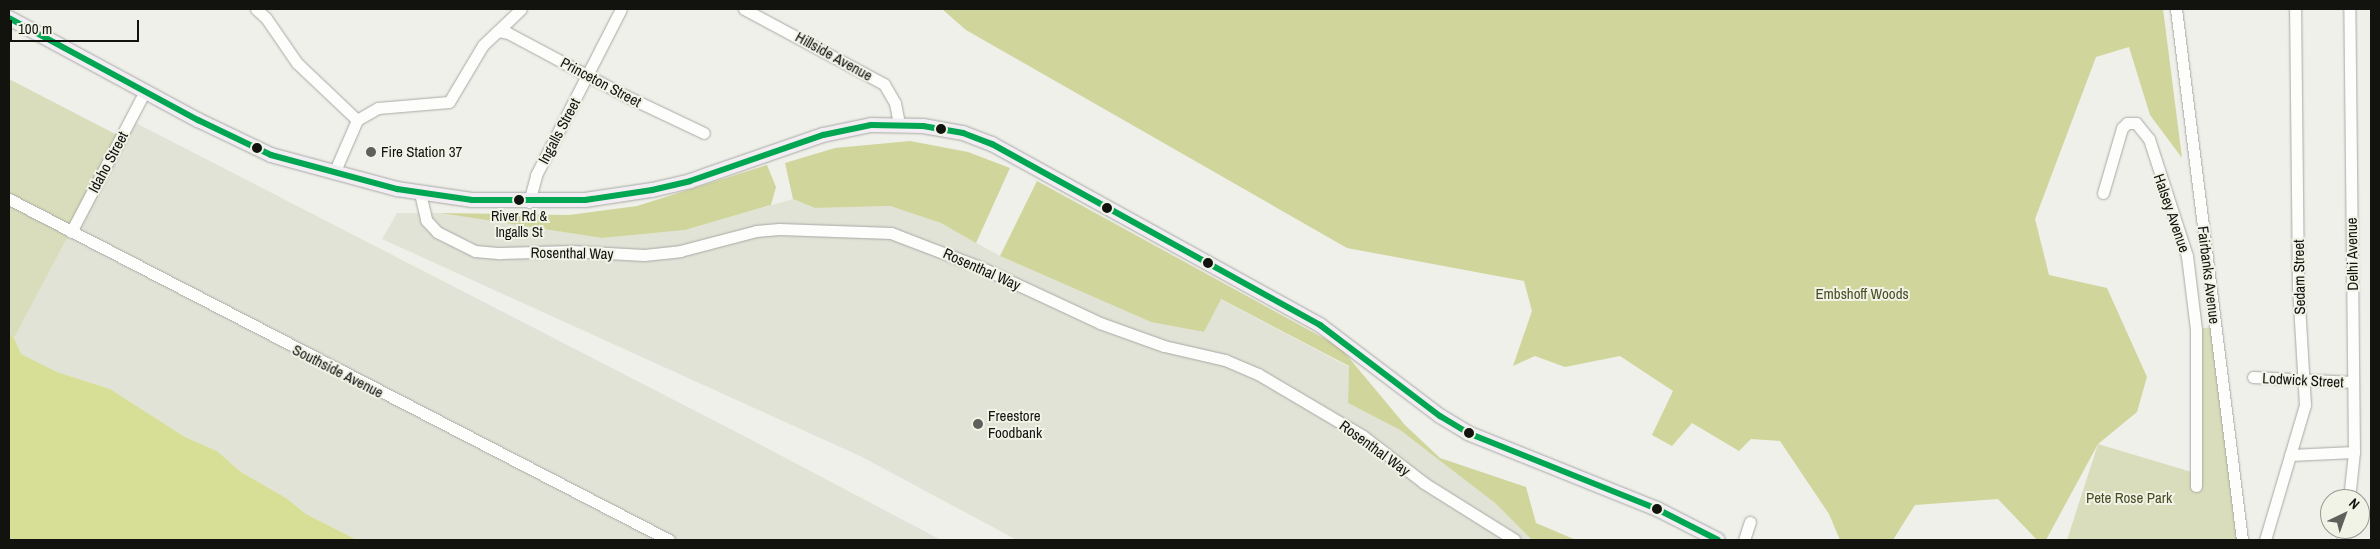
<!DOCTYPE html>
<html>
<head>
<meta charset="utf-8">
<style>
	body { margin:0 }
	#map { position:relative; width:2380px; height:549px; overflow:hidden; background:#eff0ea; font-family:"Archivo Narrow",sans-serif }
	div>[style] { position:absolute }
	.built>* { inset:0; background:#e1e3d7 }
	.green>* { inset:0; background:#d9ddbb }
	.forest>* { inset:0; background:#d0d59b }
	.water>* { inset:0; background:#d7de95 }
	.roads { filter:drop-shadow(0 0 1px #a8a9a4) drop-shadow(0 0 1px #a8a9a4) }
	.minor>* { height:11px; margin:-5.5px; padding:0 5.5px; transform-origin:5.5px; border-radius:5.5px; background:#fdfdfc }
	.major>* { height:14px; margin:-7px; padding:0 7px; transform-origin:7px; border-radius:7px; background:#f2edf2 }
	.bus-1>* { height:6px; margin:-3px; padding:0 3px; transform-origin:3px; border-radius:3px; background:#00a651 }
	.dots>* { width:14px; height:14px; translate:-50% -50%; box-sizing:border-box; border:2px solid #f1f3e7; border-radius:50% }
	span { translate:-50% -50%; white-space:nowrap; text-align:center; line-height:1.15; -webkit-text-stroke:4px #f1f3e7; paint-order:stroke }
	.bus-label { font-size:14px; color:#12130f }
	.street-label { font-size:15px; color:#12130f }
	.poi-label { font-size:15px; color:#12130f }
	.left { translate:0 -50%; text-align:left }
	.park-label { font-size:15px; color:#494d23 }
	.frame { position:absolute; inset:0; border:10px solid #12130f; pointer-events:none }
	.north { position:absolute; left:2320px; top:489px; width:50px; height:50px; box-sizing:border-box; background:#f1f3e7; border:1px solid #989991; border-radius:50%; rotate:42deg; font-size:14px; font-weight:700; line-height:20px; text-align:center; color:#12130f }
	.north::after { content:''; display:block; margin:auto; width:18px; height:22px; background:#5f605c; clip-path:polygon(50% 0,100% 100%,50% 72%,0 100%) }
	.scale { position:absolute; left:10px; top:20px; width:129px; height:22px; box-sizing:border-box; border:2px solid #12130f; border-top:0; padding-left:6px; font-size:15px; line-height:18px; white-space:nowrap; color:#12130f; -webkit-text-stroke:4px #f1f3e7; paint-order:stroke }
</style>
</head>
<body>
<div id="map">
	<div class="built">
		<div style="clip-path:polygon(130px 120px,746px 437px,941px 540px,357px 540px,306px 514px,286px 498px,241px 472px,217px 451px,185px 437px,110px 389px,57px 372px,21px 354px,14px 338px)"></div>
		<div style="clip-path:polygon(793px 199px,815px 208px,890px 206px,941px 223px,1000px 256px,1151px 322px,1204px 332px,1220px 299px,1349px 367px,1348px 403px,1400px 430px,1495px 503px,1532px 540px,1017px 540px,862px 457px,382px 239px,397px 213px,440px 213px,602px 238px,685px 230px)"></div>
	</div>
	<div class="green">
		<div style="clip-path:polygon(9px 79px,121px 137px,14px 338px,9px 335px)"></div>
		<div style="clip-path:polygon(2215px 327px,2242px 540px,2067px 540px,2098px 444px,2195px 473px,2196px 329px)"></div>
	</div>
	<div class="forest">
		<div style="clip-path:polygon(942px 9px,2163px 9px,2182px 158px,2150px 115px,2129px 47px,2096px 57px,2035px 219px,2049px 275px,2107px 288px,2147px 377px,2137px 412px,2098px 444px,2046px 540px,2037px 540px,1998px 499px,1915px 505px,1893px 540px,1840px 540px,1829px 514px,1780px 441px,1751px 439px,1739px 451px,1692px 423px,1672px 446px,1652px 435px,1673px 391px,1620px 356px,1565px 367px,1535px 356px,1513px 366px,1532px 311px,1524px 281px,1347px 248px,966px 30px)"></div>
		<div style="clip-path:polygon(910px 141px,968px 152px,1010px 168px,976px 243px,941px 223px,890px 206px,815px 208px,793px 199px,785px 163px,835px 148px)"></div>
		<div style="clip-path:polygon(767px 165px,776px 187px,771px 205px,685px 230px,602px 238px,440px 213px,569px 215px,637px 206px)"></div>
		<div style="clip-path:polygon(1037px 181px,1340px 347px,1405px 425px,1440px 458px,1526px 487px,1536px 523px,1576px 540px,1532px 540px,1495px 503px,1400px 430px,1348px 403px,1349px 366px,1221px 299px,1204px 332px,1151px 322px,1000px 256px)"></div>
	</div>
	<div class="water">
		<div style="clip-path:polygon(9px 335px,14px 338px,21px 354px,57px 372px,110px 389px,185px 437px,217px 451px,241px 472px,286px 498px,306px 514px,357px 540px,9px 540px)"></div>
	</div>
	<div class="roads">
		<div class="minor">
			<div style="left:256px;top:9px;width:13px;rotate:42deg"></div>
			<div style="left:266px;top:18px;width:55px;rotate:55.4deg"></div>
			<div style="left:297px;top:63px;width:83px;rotate:43.5deg"></div>
			<div style="left:744px;top:9px;width:159px;rotate:28.2deg"></div>
			<div style="left:884px;top:84px;width:22px;rotate:60deg"></div>
			<div style="left:895px;top:103px;width:21px;rotate:79deg"></div>
			<div style="left:2176px;top:9px;width:535px;rotate:82.91deg"></div>
			<div style="left:498px;top:31px;width:10px;rotate:11deg"></div>
			<div style="left:508px;top:33px;width:134px;rotate:28.1deg"></div>
			<div style="left:626px;top:96px;width:86px;rotate:25.4deg"></div>
			<div style="left:334px;top:173px;width:58px;rotate:-66.5deg"></div>
			<div style="left:357px;top:120px;width:24px;rotate:-30deg"></div>
			<div style="left:378px;top:108px;width:71px;rotate:-4.8deg"></div>
			<div style="left:449px;top:102px;width:66px;rotate:-59.2deg"></div>
			<div style="left:483px;top:45px;width:52px;rotate:-43.5deg"></div>
			<div style="left:420px;top:193px;width:28px;rotate:77deg"></div>
			<div style="left:426px;top:220px;width:16px;rotate:47deg"></div>
			<div style="left:437px;top:232px;width:42px;rotate:26.6deg"></div>
			<div style="left:475px;top:251px;width:25px;rotate:5deg"></div>
			<div style="left:500px;top:253px;width:72px;rotate:-1.6deg"></div>
			<div style="left:572px;top:251px;width:72px;rotate:3.2deg"></div>
			<div style="left:644px;top:255px;width:36px;rotate:-6deg"></div>
			<div style="left:680px;top:251px;width:79px;rotate:-14.7deg"></div>
			<div style="left:756px;top:231px;width:23px;rotate:-5deg"></div>
			<div style="left:779px;top:229px;width:112px;rotate:2deg"></div>
			<div style="left:891px;top:233px;width:95px;rotate:20.9deg"></div>
			<div style="left:980px;top:267px;width:132px;rotate:25deg"></div>
			<div style="left:1100px;top:323px;width:68px;rotate:19.8deg"></div>
			<div style="left:1164px;top:346px;width:63px;rotate:12.9deg"></div>
			<div style="left:1225px;top:360px;width:36px;rotate:23deg"></div>
			<div style="left:1258px;top:374px;width:122px;rotate:30.6deg"></div>
			<div style="left:1363px;top:436px;width:77px;rotate:37.6deg"></div>
			<div style="left:1424px;top:483px;width:107px;rotate:32.1deg"></div>
			<div style="left:2103px;top:193px;width:68px;rotate:-73.7deg"></div>
			<div style="left:2122px;top:128px;width:7px;rotate:-45deg"></div>
			<div style="left:2127px;top:123px;width:9px"></div>
			<div style="left:2136px;top:123px;width:21px;rotate:51deg"></div>
			<div style="left:2149px;top:139px;width:123px;rotate:72deg"></div>
			<div style="left:2187px;top:256px;width:74px;rotate:83deg"></div>
			<div style="left:2196px;top:329px;width:157px;rotate:90deg"></div>
			<div style="left:9px;top:199px;width:743px;rotate:27.32deg"></div>
			<div style="left:529px;top:202px;width:28px;rotate:-75deg"></div>
			<div style="left:536px;top:175px;width:186px;rotate:-62.9deg"></div>
			<div style="left:71px;top:232px;width:159px;rotate:-62.3deg"></div>
			<div style="left:2253px;top:377px;width:100px;rotate:2.9deg"></div>
			<div style="left:2290px;top:455px;width:64px;rotate:-2.7deg"></div>
			<div style="left:2349px;top:499px;width:47px;rotate:-83.9deg"></div>
			<div style="left:2354px;top:452px;width:443px;rotate:-90.6deg"></div>
			<div style="left:1744px;top:540px;width:19px;rotate:-72deg"></div>
			<div style="left:2265px;top:540px;width:141px;rotate:-73.5deg"></div>
			<div style="left:2305px;top:405px;width:118px;rotate:-93.4deg"></div>
			<div style="left:2298px;top:287px;width:278px;rotate:-90.6deg"></div>
			<div style="left:2343px;top:540px;width:11px;rotate:-85deg"></div>
		</div>
		<div class="major">
			<div style="left:9px;top:18px;width:215px;rotate:28.4deg"></div>
			<div style="left:198px;top:120px;width:81px;rotate:25.6deg"></div>
			<div style="left:271px;top:155px;width:131px;rotate:15.1deg"></div>
			<div style="left:397px;top:189px;width:76px;rotate:8.3deg"></div>
			<div style="left:472px;top:200px;width:113px"></div>
			<div style="left:585px;top:200px;width:68px;rotate:-8.5deg"></div>
			<div style="left:652px;top:190px;width:39px;rotate:-13deg"></div>
			<div style="left:690px;top:181px;width:141px;rotate:-19.1deg"></div>
			<div style="left:823px;top:135px;width:49px;rotate:-11.8deg"></div>
			<div style="left:871px;top:125px;width:52px;rotate:1.1deg"></div>
			<div style="left:923px;top:126px;width:41px;rotate:9.9deg"></div>
			<div style="left:963px;top:133px;width:31px;rotate:21deg"></div>
			<div style="left:992px;top:144px;width:375px;rotate:28.9deg"></div>
			<div style="left:1320px;top:325px;width:151px;rotate:37.2deg"></div>
			<div style="left:1440px;top:416px;width:33px;rotate:31deg"></div>
			<div style="left:1468px;top:433px;width:204px;rotate:21.9deg"></div>
			<div style="left:1657px;top:509px;width:68px;rotate:26.9deg"></div>
		</div>
	</div>
	<div class="bus-1">
		<div style="left:9px;top:18px;width:215px;rotate:28.4deg"></div>
		<div style="left:198px;top:120px;width:81px;rotate:25.6deg"></div>
		<div style="left:271px;top:155px;width:131px;rotate:15.1deg"></div>
		<div style="left:397px;top:189px;width:76px;rotate:8.3deg"></div>
		<div style="left:472px;top:200px;width:113px"></div>
		<div style="left:585px;top:200px;width:68px;rotate:-8.5deg"></div>
		<div style="left:652px;top:190px;width:39px;rotate:-13deg"></div>
		<div style="left:690px;top:181px;width:141px;rotate:-19.1deg"></div>
		<div style="left:823px;top:135px;width:49px;rotate:-11.8deg"></div>
		<div style="left:871px;top:125px;width:52px;rotate:1.1deg"></div>
		<div style="left:923px;top:126px;width:41px;rotate:9.9deg"></div>
		<div style="left:963px;top:133px;width:31px;rotate:21deg"></div>
		<div style="left:992px;top:144px;width:375px;rotate:28.9deg"></div>
		<div style="left:1320px;top:325px;width:151px;rotate:37.2deg"></div>
		<div style="left:1440px;top:416px;width:33px;rotate:31deg"></div>
		<div style="left:1468px;top:433px;width:204px;rotate:21.9deg"></div>
		<div style="left:1657px;top:509px;width:68px;rotate:26.9deg"></div>
	</div>
	<div class="dots">
		<div style="left:941px;top:129px;background:#12130f"></div>
		<div style="left:257px;top:148px;background:#12130f"></div>
		<div style="left:371px;top:152px;background:#5f605c"></div>
		<div style="left:519px;top:200px;background:#12130f"></div>
		<div style="left:1107px;top:208px;background:#12130f"></div>
		<div style="left:1208px;top:263px;background:#12130f"></div>
		<div style="left:978px;top:424px;background:#5f605c"></div>
		<div style="left:1469px;top:433px;background:#12130f"></div>
		<div style="left:1657px;top:509px;background:#12130f"></div>
	</div>
	<div class="bus-label">
		<span style="left:519px;top:224px">River Rd &amp;<br>Ingalls St</span>
	</div>
	<div class="street-label">
		<span style="left:834px;top:56px;rotate:29deg">Hillside Avenue</span>
		<span style="left:601px;top:82px;rotate:28deg">Princeton Street</span>
		<span style="left:559px;top:131px;rotate:-62deg">Ingalls Street</span>
		<span style="left:108px;top:162px;rotate:-62deg">Idaho Street</span>
		<span style="left:2172px;top:213px;rotate:71deg">Halsey Avenue</span>
		<span style="left:572px;top:253px;rotate:1deg">Rosenthal Way</span>
		<span style="left:2352px;top:254px;rotate:-91deg">Delhi Avenue</span>
		<span style="left:982px;top:269px;rotate:24deg">Rosenthal Way</span>
		<span style="left:2209px;top:275px;rotate:83deg">Fairbanks Avenue</span>
		<span style="left:2299px;top:277px;rotate:-91deg">Sedam Street</span>
		<span style="left:338px;top:371px;rotate:27deg">Southside Avenue</span>
		<span style="left:2303px;top:380px;rotate:3deg">Lodwick Street</span>
		<span style="left:1375px;top:448px;rotate:36deg">Rosenthal Way</span>
	</div>
	<div class="poi-label">
		<span class="left" style="left:381px;top:152px">Fire Station 37</span>
		<span class="left" style="left:988px;top:424px">Freestore<br>Foodbank</span>
	</div>
	<div class="park-label">
		<span style="left:1862px;top:294px">Embshoff Woods</span>
		<span style="left:2129px;top:498px">Pete Rose Park</span>
	</div>
	<div class="frame"></div>
	<div class="north">N</div>
	<div class="scale">100 m</div>
</div>
</body>
</html>
